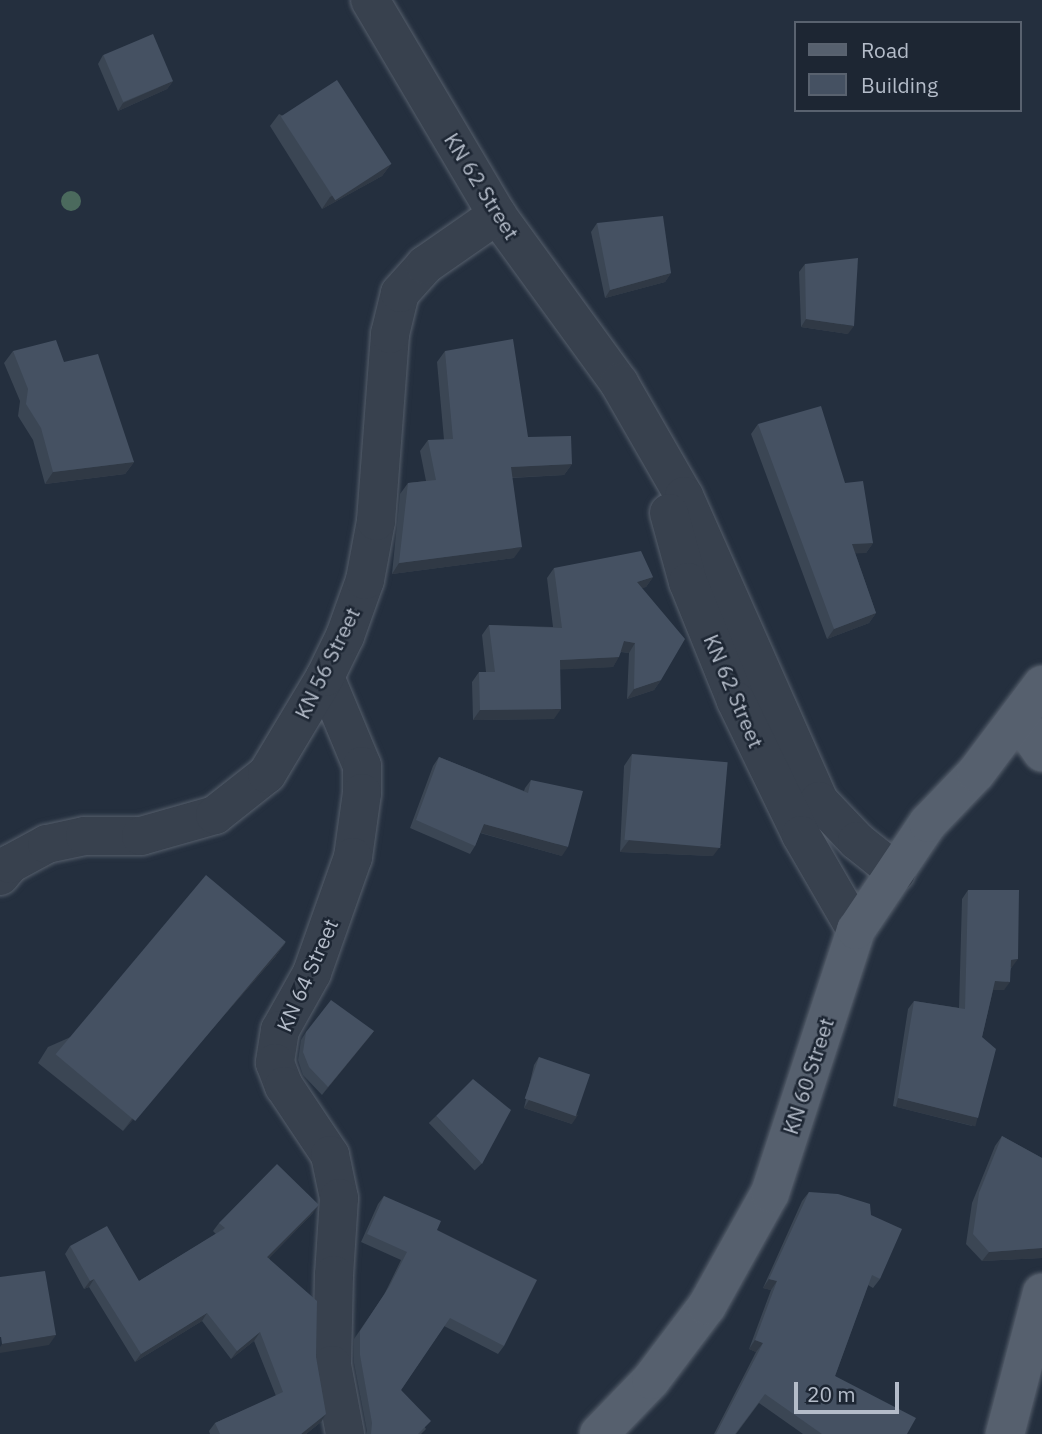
<!DOCTYPE html>
<html>
<head>
<meta charset="utf-8">
<style>
	body { margin:0 }
	#map { position:relative; width:1042px; height:1434px; overflow:hidden; background:#242f3e; font-family:"IBM Plex Sans",sans-serif }
	div>[style] { position:absolute }
	.roads { filter:drop-shadow(0 0 2px #565f6c) drop-shadow(0 0 2px #565f6c) }
	.minor>* { height:38px; margin:-19px; padding:0 19px; transform-origin:19px; border-radius:19px; background:#38414e }
	.major>* { height:38px; margin:-19px; padding:0 19px; transform-origin:19px; border-radius:19px; background:#56606e }
	.trees>* { width:20px; height:20px; margin:-10px; border-radius:50%; background:#4b6a5d }
	.wall>* { inset:0; background:#3b4654; transform-origin:0 0 }
	.shaded-wall>* { inset:0; background:#303945; transform-origin:0 0 }
	.building>* { inset:0; background:#455162; transform-origin:0 0 }
	span { translate:-50% -50%; white-space:nowrap; text-align:center; line-height:1.15; -webkit-text-stroke:5px #1d2633; paint-order:stroke }
	.street-label { font-size:21px; color:#b4bcc9 }
	.legend { position:absolute; left:794px; top:21px; width:228px; height:91px; box-sizing:border-box; background:#1d2633; border:2px solid #59626f; margin:0; padding:9px 12px; list-style:none; font-size:21px; color:#b4bcc9 }
	.legend li { display:flex; align-items:center; gap:14px; height:35px }
	.legend b { width:35px; border:2px solid #59626f }
	.scale { position:absolute; left:794px; top:1382px; width:105px; height:32px; box-sizing:border-box; border:4px solid #b4bcc9; border-top:0; padding-left:9px; font-size:21px; line-height:24px; white-space:nowrap; color:#b4bcc9; -webkit-text-stroke:5px #1d2633; paint-order:stroke }
</style>
</head>
<body>
<div id="map">
	<div class="roads">
		<div class="minor">
			<div style="left:370px;top:0;width:250px;rotate:59.4deg"></div>
			<div style="left:497px;top:215px;width:208px;rotate:54deg"></div>
			<div style="left:619px;top:383px;width:130px;rotate:60.1deg"></div>
			<div style="left:684px;top:496px;width:334px;rotate:66.1deg"></div>
			<div style="left:819px;top:801px;width:55px;rotate:46.5deg"></div>
			<div style="left:857px;top:841px;width:50px;rotate:38.5deg"></div>
			<div style="left:669px;top:513px;width:72px;rotate:74.6deg"></div>
			<div style="left:688px;top:582px;width:128px;rotate:68deg"></div>
			<div style="left:736px;top:701px;width:149px;rotate:64.1deg"></div>
			<div style="left:801px;top:835px;width:110px;rotate:59.9deg"></div>
			<div style="left:325px;top:677px;width:96px;rotate:67.4deg"></div>
			<div style="left:362px;top:766px;width:27px;rotate:90deg"></div>
			<div style="left:362px;top:793px;width:65px;rotate:98deg"></div>
			<div style="left:353px;top:857px;width:123px;rotate:109.5deg"></div>
			<div style="left:312px;top:973px;width:65px;rotate:119.3deg"></div>
			<div style="left:280px;top:1030px;width:33px;rotate:99deg"></div>
			<div style="left:275px;top:1063px;width:25px;rotate:69deg"></div>
			<div style="left:284px;top:1086px;width:83px;rotate:56.3deg"></div>
			<div style="left:330px;top:1155px;width:44px;rotate:78.2deg"></div>
			<div style="left:339px;top:1198px;width:77px;rotate:93.7deg"></div>
			<div style="left:334px;top:1275px;width:90px;rotate:91.3deg"></div>
			<div style="left:332px;top:1365px;width:70px;rotate:79.3deg"></div>
			<div style="left:0;top:876px;width:16px;rotate:-50deg"></div>
			<div style="left:10px;top:864px;width:42px;rotate:-28.4deg"></div>
			<div style="left:47px;top:844px;width:39px;rotate:-12deg"></div>
			<div style="left:85px;top:836px;width:56px"></div>
			<div style="left:141px;top:836px;width:77px;rotate:-15.8deg"></div>
			<div style="left:215px;top:815px;width:66px;rotate:-38.3deg"></div>
			<div style="left:267px;top:774px;width:113px;rotate:-59.1deg"></div>
			<div style="left:325px;top:677px;width:46px;rotate:-64deg"></div>
			<div style="left:345px;top:636px;width:59px;rotate:-70.3deg"></div>
			<div style="left:365px;top:580px;width:60px;rotate:-79.4deg"></div>
			<div style="left:376px;top:521px;width:188px;rotate:-85.7deg"></div>
			<div style="left:390px;top:334px;width:42px;rotate:-76.3deg"></div>
			<div style="left:400px;top:293px;width:38px;rotate:-48deg"></div>
			<div style="left:425px;top:265px;width:88px;rotate:-34.8deg"></div>
		</div>
		<div class="major">
			<div style="left:1018px;top:718px;width:42px;rotate:54.8deg"></div>
			<div style="left:599px;top:1434px;width:75px;rotate:-46.1deg"></div>
			<div style="left:651px;top:1380px;width:93px;rotate:-52.9deg"></div>
			<div style="left:707px;top:1306px;width:129px;rotate:-60.9deg"></div>
			<div style="left:770px;top:1193px;width:277px;rotate:-71.9deg"></div>
			<div style="left:856px;top:930px;width:129px;rotate:-56.1deg"></div>
			<div style="left:928px;top:823px;width:69px;rotate:-46.2deg"></div>
			<div style="left:976px;top:773px;width:110px;rotate:-53.1deg"></div>
			<div style="left:1005px;top:1434px;width:146px;rotate:-75.3deg"></div>
		</div>
	</div>
	<div class="trees">
		<div style="left:71px;top:201px"></div>
	</div>
	<div class="wall">
		<div style="clip-path:polygon(103px 55px,173px 81px,167px 89px,118px 111px,98px 64px)"></div>
		<div style="clip-path:polygon(279px 114px,391px 164px,382px 176px,322px 209px,270px 126px)"></div>
		<div style="clip-path:polygon(597px 223px,671px 273px,665px 282px,605px 298px,591px 232px)"></div>
		<div style="clip-path:polygon(805px 264px,848px 334px,801px 327px,799px 272px)"></div>
		<div style="clip-path:polygon(13px 351px,64px 362px,134px 462px,125px 474px,45px 484px,33px 440px,18px 416px,20px 401px,4px 363px)"></div>
		<div style="clip-path:polygon(445px 351px,528px 437px,572px 464px,564px 475px,512px 478px,514px 558px,392px 574px,400px 494px,408px 483px,426px 481px,420px 451px,428px 440px,444px 440px,437px 362px)"></div>
		<div style="clip-path:polygon(758px 424px,845px 483px,873px 543px,866px 553px,855px 553px,876px 613px,869px 623px,827px 639px,751px 434px)"></div>
		<div style="clip-path:polygon(554px 568px,653px 577px,646px 587px,641px 588px,661px 680px,654px 690px,627px 699px,629px 653px,621px 652px,613px 667px,560px 669px,554px 719px,473px 720px,472px 682px,479px 672px,486px 672px,482px 635px,489px 625px,553px 627px,547px 578px)"></div>
		<div style="clip-path:polygon(632px 754px,713px 856px,620px 852px,624px 766px)"></div>
		<div style="clip-path:polygon(439px 757px,524px 791px,525px 788px,531px 780px,562px 856px,480px 833px,475px 846px,470px 854px,410px 828px,433px 766px)"></div>
		<div style="clip-path:polygon(968px 890px,1012px 967px,1011px 968px,1004px 990px,993px 990px,982px 1037px,972px 1126px,893px 1106px,908px 1009px,914px 1001px,959px 1008px,962px 899px)"></div>
		<div style="clip-path:polygon(286px 942px,275px 957px,123px 1131px,38px 1063px,48px 1047px)"></div>
		<div style="clip-path:polygon(374px 1031px,322px 1095px,303px 1075px,298px 1060px,301px 1040px,306px 1032px)"></div>
		<div style="clip-path:polygon(539px 1057px,572px 1124px,524px 1108px,534px 1065px)"></div>
		<div style="left:436px;top:1116px;width:66px;height:10px;rotate:46deg"></div>
		<div style="clip-path:polygon(1002px 1136px,1042px 1158px,1042px 1258px,982px 1261px,966px 1244px,972px 1203px,995px 1146px)"></div>
		<div style="clip-path:polygon(809px 1192px,880px 1279px,873px 1288px,868px 1285px,835px 1376px,907px 1434px,803px 1434px,759px 1403px,736px 1434px,714px 1434px,756px 1352px,749px 1349px,771px 1290px,763px 1288px,802px 1201px)"></div>
		<div style="clip-path:polygon(384px 1196px,437px 1230px,504px 1346px,498px 1354px,444px 1326px,401px 1390px,426px 1429px,421px 1434px,366px 1434px,367px 1431px,354px 1363px,354px 1339px,384px 1295px,401px 1260px,361px 1242px,378px 1204px)"></div>
		<div style="clip-path:polygon(313px 1213px,269px 1258px,316px 1357px,326px 1414px,321px 1422px,306px 1434px,210px 1434px,209px 1431px,215px 1423px,276px 1396px,254px 1341px,231px 1359px,202px 1321px,135px 1362px,89px 1287px,84px 1289px,65px 1254px,70px 1246px,139px 1281px,216px 1234px,213px 1231px,219px 1223px)"></div>
	</div>
	<div class="shaded-wall">
		<div style="clip-path:polygon(173px 81px,167px 89px,118px 111px,123px 103px)"></div>
		<div style="clip-path:polygon(391px 164px,382px 176px,322px 209px,330px 197px)"></div>
		<div style="clip-path:polygon(671px 273px,665px 282px,605px 298px,610px 290px)"></div>
		<div style="clip-path:polygon(806px 319px,854px 326px,848px 334px,801px 327px)"></div>
		<div style="clip-path:polygon(134px 462px,125px 474px,45px 484px,53px 472px)"></div>
		<div style="clip-path:polygon(572px 464px,564px 475px,503px 478px,511px 467px)"></div>
		<div style="clip-path:polygon(873px 543px,866px 553px,845px 554px,852px 544px)"></div>
		<div style="clip-path:polygon(522px 547px,514px 558px,392px 574px,399px 563px)"></div>
		<div style="clip-path:polygon(653px 577px,646px 587px,630px 592px,637px 582px)"></div>
		<div style="clip-path:polygon(876px 613px,869px 623px,827px 639px,834px 629px)"></div>
		<div style="clip-path:polygon(624px 641px,635px 643px,629px 653px,617px 651px)"></div>
		<div style="clip-path:polygon(619px 657px,613px 667px,553px 670px,560px 660px)"></div>
		<div style="clip-path:polygon(661px 680px,654px 690px,627px 699px,634px 689px)"></div>
		<div style="clip-path:polygon(561px 709px,554px 719px,473px 720px,480px 710px)"></div>
		<div style="clip-path:polygon(484px 824px,568px 847px,562px 856px,478px 832px)"></div>
		<div style="clip-path:polygon(629px 840px,722px 844px,713px 856px,620px 852px)"></div>
		<div style="clip-path:polygon(286px 942px,275px 957px,123px 1131px,134px 1116px)"></div>
		<div style="clip-path:polygon(1018px 959px,1012px 967px,1005px 968px,1011px 960px)"></div>
		<div style="clip-path:polygon(995px 981px,1010px 982px,1004px 990px,990px 990px)"></div>
		<div style="clip-path:polygon(374px 1031px,368px 1039px,322px 1095px,328px 1087px)"></div>
		<div style="left:898px;top:1098px;width:82px;height:9px;rotate:14deg"></div>
		<div style="clip-path:polygon(529px 1100px,578px 1115px,572px 1124px,524px 1108px)"></div>
		<div style="clip-path:polygon(319px 1205px,313px 1213px,262px 1265px,267px 1257px)"></div>
		<div style="clip-path:polygon(1042px 1248px,1042px 1258px,982px 1261px,989px 1252px)"></div>
		<div style="clip-path:polygon(94px 1279px,89px 1287px,84px 1289px,90px 1281px)"></div>
		<div style="clip-path:polygon(769px 1279px,777px 1281px,771px 1290px,763px 1288px)"></div>
		<div style="clip-path:polygon(207px 1313px,202px 1321px,135px 1362px,141px 1354px)"></div>
		<div style="clip-path:polygon(260px 1332px,254px 1341px,231px 1359px,237px 1351px)"></div>
		<div style="clip-path:polygon(56px 1335px,49px 1345px,0 1353px,0 1347px,2px 1344px)"></div>
		<div style="clip-path:polygon(755px 1340px,763px 1343px,756px 1352px,749px 1349px)"></div>
		<div style="clip-path:polygon(326px 1414px,321px 1422px,306px 1434px,301px 1434px)"></div>
	</div>
	<div class="building">
		<div style="left:153px;top:34px;width:51px;height:54px;rotate:67deg"></div>
		<div style="left:337px;top:80px;width:100px;height:67px;rotate:57deg"></div>
		<div style="clip-path:polygon(663px 216px,671px 273px,610px 290px,597px 223px)"></div>
		<div style="clip-path:polygon(858px 258px,854px 326px,806px 319px,805px 264px)"></div>
		<div style="clip-path:polygon(513px 339px,528px 437px,571px 436px,572px 464px,511px 467px,522px 547px,399px 563px,408px 483px,436px 480px,428px 440px,453px 439px,445px 351px)"></div>
		<div style="clip-path:polygon(56px 340px,64px 362px,98px 354px,134px 462px,53px 472px,41px 428px,26px 404px,28px 389px,13px 351px)"></div>
		<div style="clip-path:polygon(821px 406px,845px 483px,863px 481px,873px 543px,852px 544px,876px 613px,834px 629px,758px 424px)"></div>
		<div style="clip-path:polygon(641px 551px,653px 577px,637px 582px,685px 639px,661px 680px,634px 689px,635px 643px,624px 641px,619px 657px,560px 660px,561px 709px,480px 710px,479px 672px,495px 672px,489px 625px,562px 628px,554px 568px)"></div>
		<div style="left:632px;top:754px;width:96px;height:86px;rotate:5deg"></div>
		<div style="clip-path:polygon(439px 757px,528px 793px,531px 780px,583px 791px,568px 847px,484px 824px,475px 846px,416px 820px)"></div>
		<div style="left:206px;top:875px;width:104px;height:234px;rotate:40deg"></div>
		<div style="clip-path:polygon(968px 890px,1019px 890px,1018px 959px,1011px 960px,1010px 982px,995px 981px,982px 1037px,996px 1049px,978px 1118px,898px 1098px,914px 1001px,965px 1009px)"></div>
		<div style="clip-path:polygon(331px 1000px,374px 1031px,328px 1087px,309px 1067px,303px 1052px,306px 1032px)"></div>
		<div style="left:539px;top:1057px;width:54px;height:44px;rotate:19deg"></div>
		<div style="clip-path:polygon(473px 1079px,511px 1110px,482px 1164px,436px 1116px)"></div>
		<div style="clip-path:polygon(1002px 1136px,1042px 1158px,1042px 1248px,989px 1252px,973px 1234px,979px 1193px)"></div>
		<div style="clip-path:polygon(277px 1164px,319px 1205px,267px 1257px,317px 1301px,316px 1357px,326px 1414px,301px 1434px,220px 1434px,215px 1423px,283px 1392px,260px 1332px,237px 1351px,207px 1313px,141px 1354px,94px 1279px,90px 1281px,70px 1246px,107px 1226px,139px 1281px,225px 1228px,219px 1223px)"></div>
		<div style="clip-path:polygon(809px 1192px,838px 1194px,870px 1204px,871px 1215px,902px 1229px,880px 1279px,872px 1275px,835px 1376px,916px 1418px,907px 1434px,822px 1434px,765px 1394px,735px 1434px,716px 1434px,763px 1343px,755px 1340px,777px 1281px,769px 1279px)"></div>
		<div style="clip-path:polygon(384px 1196px,441px 1221px,437px 1230px,537px 1280px,504px 1346px,450px 1318px,401px 1390px,431px 1421px,418px 1434px,371px 1434px,372px 1423px,360px 1355px,360px 1331px,389px 1287px,407px 1252px,367px 1234px)"></div>
		<div style="clip-path:polygon(45px 1271px,56px 1335px,2px 1344px,1px 1337px,0 1337px,0 1277px)"></div>
	</div>
	<div class="street-label">
		<span style="left:482px;top:186px;rotate:58deg">KN 62 Street</span>
		<span style="left:327px;top:663px;rotate:-64deg">KN 56 Street</span>
		<span style="left:734px;top:691px;rotate:67deg">KN 62 Street</span>
		<span style="left:307px;top:975px;rotate:-66deg">KN 64 Street</span>
		<span style="left:808px;top:1076px;rotate:-72deg">KN 60 Street</span>
	</div>
	<ul class="legend">
	<li><b style="height:9px;background:#56606e"></b>Road</li>
	<li><b style="height:19px;background:#455162"></b>Building</li>
	</ul>
	<div class="scale">20 m</div>
</div>
</body>
</html>
